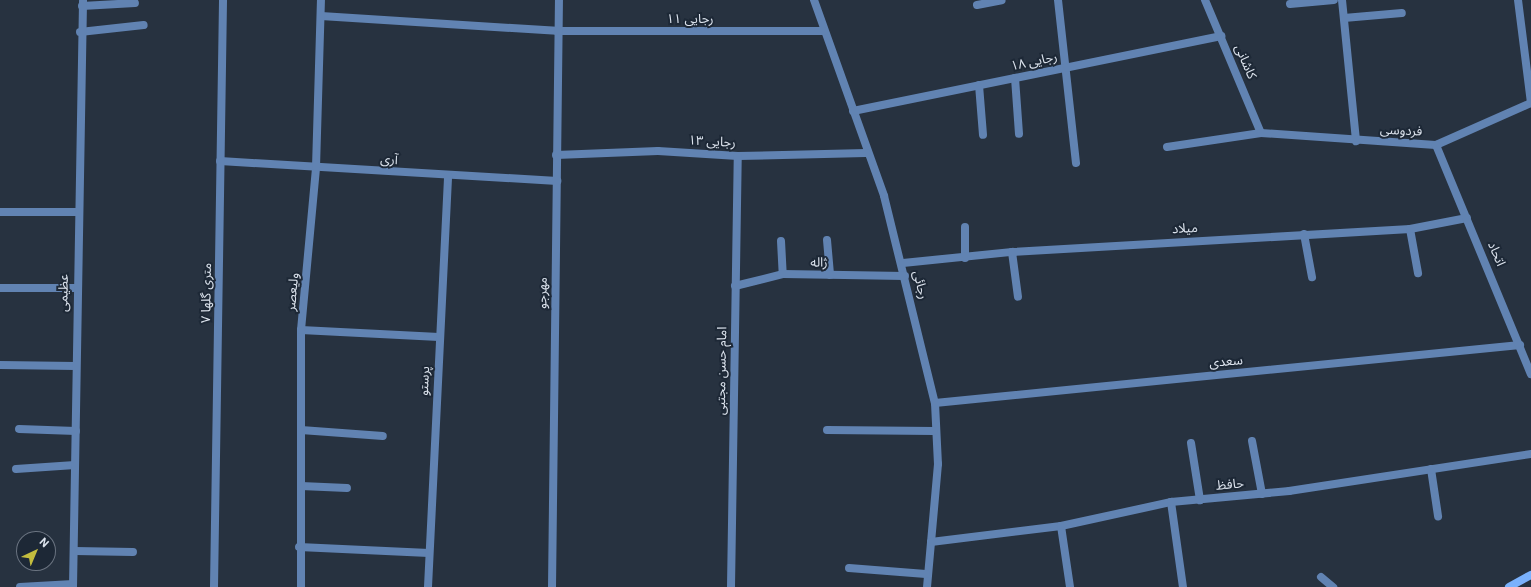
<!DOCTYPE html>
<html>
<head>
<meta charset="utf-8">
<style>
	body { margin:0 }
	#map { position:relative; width:1531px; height:587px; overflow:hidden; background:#273240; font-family:Roboto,"Noto Sans Arabic",sans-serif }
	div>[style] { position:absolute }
	.service>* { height:8px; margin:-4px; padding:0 4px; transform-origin:4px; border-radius:4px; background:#6183b2 }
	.minor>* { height:8px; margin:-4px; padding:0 4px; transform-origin:4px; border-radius:4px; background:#6183b2 }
	.tertiary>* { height:8px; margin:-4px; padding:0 4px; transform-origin:4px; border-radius:4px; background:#6183b2 }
	.secondary>* { height:8px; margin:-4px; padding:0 4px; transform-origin:4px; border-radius:4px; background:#7ab1fc }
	span { translate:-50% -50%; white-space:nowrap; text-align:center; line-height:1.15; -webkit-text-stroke:4px #1d2836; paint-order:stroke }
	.street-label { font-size:13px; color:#dde4ee }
	.north { position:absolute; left:16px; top:531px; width:40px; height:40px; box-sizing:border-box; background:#1d2836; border:1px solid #6a7380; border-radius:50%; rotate:44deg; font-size:11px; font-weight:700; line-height:16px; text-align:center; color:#dde4ee }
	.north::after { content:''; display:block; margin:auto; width:14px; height:18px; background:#c3bd3e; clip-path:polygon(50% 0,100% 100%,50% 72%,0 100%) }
</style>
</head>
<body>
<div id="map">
	<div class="service">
		<div style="left:1015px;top:78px;width:56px;rotate:85.9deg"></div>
		<div style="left:1410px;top:229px;width:45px;rotate:79.7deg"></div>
		<div style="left:1304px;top:234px;width:44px;rotate:79.5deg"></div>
		<div style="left:19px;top:429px;width:57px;rotate:2deg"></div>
		<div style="left:16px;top:469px;width:59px;rotate:-3.9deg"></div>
		<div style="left:1431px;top:469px;width:48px;rotate:81.5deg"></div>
		<div style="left:20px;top:587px;width:53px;rotate:-3.2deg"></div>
	</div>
	<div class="minor">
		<div style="left:814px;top:0;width:208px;rotate:70.3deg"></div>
		<div style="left:884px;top:196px;width:213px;rotate:76.2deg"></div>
		<div style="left:935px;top:403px;width:61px;rotate:87.2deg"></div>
		<div style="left:938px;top:464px;width:123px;rotate:95.1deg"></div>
		<div style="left:1058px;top:0;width:164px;rotate:83.7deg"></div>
		<div style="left:1342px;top:0;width:142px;rotate:84.3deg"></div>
		<div style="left:1290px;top:4px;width:44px;rotate:-5.2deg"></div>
		<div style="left:977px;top:5px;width:25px;rotate:-11deg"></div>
		<div style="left:82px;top:6px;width:53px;rotate:-3.2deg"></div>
		<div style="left:321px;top:16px;width:236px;rotate:3.6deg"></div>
		<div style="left:557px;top:31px;width:267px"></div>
		<div style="left:1344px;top:18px;width:58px;rotate:-4.9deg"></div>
		<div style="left:80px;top:32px;width:64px;rotate:-6.2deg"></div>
		<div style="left:979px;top:85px;width:50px;rotate:85.4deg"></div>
		<div style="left:853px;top:111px;width:376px;rotate:-11.5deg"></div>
		<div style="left:1167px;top:147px;width:95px;rotate:-8.5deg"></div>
		<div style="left:556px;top:155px;width:102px;rotate:-2.2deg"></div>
		<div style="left:658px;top:151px;width:80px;rotate:3.6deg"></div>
		<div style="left:738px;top:156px;width:128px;rotate:-1.3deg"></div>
		<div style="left:220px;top:161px;width:338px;rotate:3.4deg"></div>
		<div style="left:0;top:212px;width:79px"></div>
		<div style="left:965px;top:227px;width:31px;rotate:90deg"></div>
		<div style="left:827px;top:240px;width:35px;rotate:85deg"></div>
		<div style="left:781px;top:241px;width:33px;rotate:87deg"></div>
		<div style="left:1012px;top:252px;width:45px;rotate:82.4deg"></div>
		<div style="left:903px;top:263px;width:110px;rotate:-5.8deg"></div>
		<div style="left:1012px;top:252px;width:399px;rotate:-3.3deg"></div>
		<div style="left:1410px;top:229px;width:58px;rotate:-10.9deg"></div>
		<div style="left:735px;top:286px;width:49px;rotate:-14deg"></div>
		<div style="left:783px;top:274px;width:122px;rotate:0.9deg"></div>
		<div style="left:0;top:288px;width:76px"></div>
		<div style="left:301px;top:330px;width:138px;rotate:2.9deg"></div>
		<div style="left:0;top:365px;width:76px;rotate:0.8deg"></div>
		<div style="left:935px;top:403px;width:588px;rotate:-5.66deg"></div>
		<div style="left:301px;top:430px;width:82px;rotate:4.2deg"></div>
		<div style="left:827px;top:430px;width:107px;rotate:0.5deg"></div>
		<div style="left:1252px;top:441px;width:54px;rotate:79.3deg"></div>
		<div style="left:1191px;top:443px;width:58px;rotate:81deg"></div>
		<div style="left:301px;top:486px;width:46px;rotate:2.5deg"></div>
		<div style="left:1171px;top:502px;width:86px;rotate:82deg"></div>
		<div style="left:1061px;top:526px;width:62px;rotate:81.6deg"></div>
		<div style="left:931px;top:542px;width:131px;rotate:-7deg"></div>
		<div style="left:1061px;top:526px;width:113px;rotate:-12.3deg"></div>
		<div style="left:1171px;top:502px;width:119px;rotate:-5.3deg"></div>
		<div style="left:1289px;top:491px;width:245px;rotate:-8.7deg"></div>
		<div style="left:299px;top:547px;width:130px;rotate:2.6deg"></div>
		<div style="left:75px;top:551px;width:58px;rotate:1deg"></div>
		<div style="left:849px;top:568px;width:77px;rotate:4.5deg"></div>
		<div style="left:1321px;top:577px;width:16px;rotate:40deg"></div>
		<div style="left:73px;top:587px;width:587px;rotate:-89.02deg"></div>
		<div style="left:214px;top:587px;width:587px;rotate:-89.12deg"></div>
		<div style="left:301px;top:587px;width:257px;rotate:-90deg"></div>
		<div style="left:301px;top:330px;width:164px;rotate:-84.7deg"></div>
		<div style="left:316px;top:167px;width:167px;rotate:-88.3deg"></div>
		<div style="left:428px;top:587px;width:411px;rotate:-87.2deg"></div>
		<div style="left:552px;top:587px;width:587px;rotate:-89.32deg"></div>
		<div style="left:731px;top:587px;width:431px;rotate:-89.1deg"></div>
	</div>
	<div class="tertiary">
		<div style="left:1205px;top:0;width:144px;rotate:67.2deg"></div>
		<div style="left:1261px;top:133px;width:175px;rotate:3.9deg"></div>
		<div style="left:1436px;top:145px;width:104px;rotate:-23.9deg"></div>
		<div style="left:1518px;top:0;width:104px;rotate:82.8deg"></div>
		<div style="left:1436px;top:145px;width:248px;rotate:67.5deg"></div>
	</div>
	<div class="secondary">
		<div style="left:1509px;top:587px;width:25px;rotate:-29deg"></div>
	</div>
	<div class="street-label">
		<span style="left:690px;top:19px">رجایی ۱۱</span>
		<span style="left:1034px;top:62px;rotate:-12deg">رجایی ۱۸</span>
		<span style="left:1245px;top:62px;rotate:67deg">کاشانی</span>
		<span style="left:1401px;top:131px;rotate:3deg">فردوسی</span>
		<span style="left:712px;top:142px;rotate:3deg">رجایی ۱۳</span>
		<span style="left:389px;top:160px;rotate:4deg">آری</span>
		<span style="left:1185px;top:229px;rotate:-3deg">میلاد</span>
		<span style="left:1496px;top:254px;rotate:67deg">اتحاد</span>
		<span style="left:819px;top:263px;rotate:1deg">ژاله</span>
		<span style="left:920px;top:285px;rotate:77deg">رجائی</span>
		<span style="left:293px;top:292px;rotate:-85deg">ولیعصر</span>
		<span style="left:64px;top:293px;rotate:-89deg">عظیمی</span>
		<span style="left:207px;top:293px;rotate:-89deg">۷ متری گلها</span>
		<span style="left:543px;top:293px;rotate:-89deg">مهرجو</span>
		<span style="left:1226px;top:362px;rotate:-5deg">سعدی</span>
		<span style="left:722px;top:371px;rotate:-89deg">امام حسن مجتبی</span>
		<span style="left:425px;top:381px;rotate:-87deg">پرستو</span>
		<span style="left:1230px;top:485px;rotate:-5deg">حافظ</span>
	</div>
	<div class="north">N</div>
</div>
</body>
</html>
